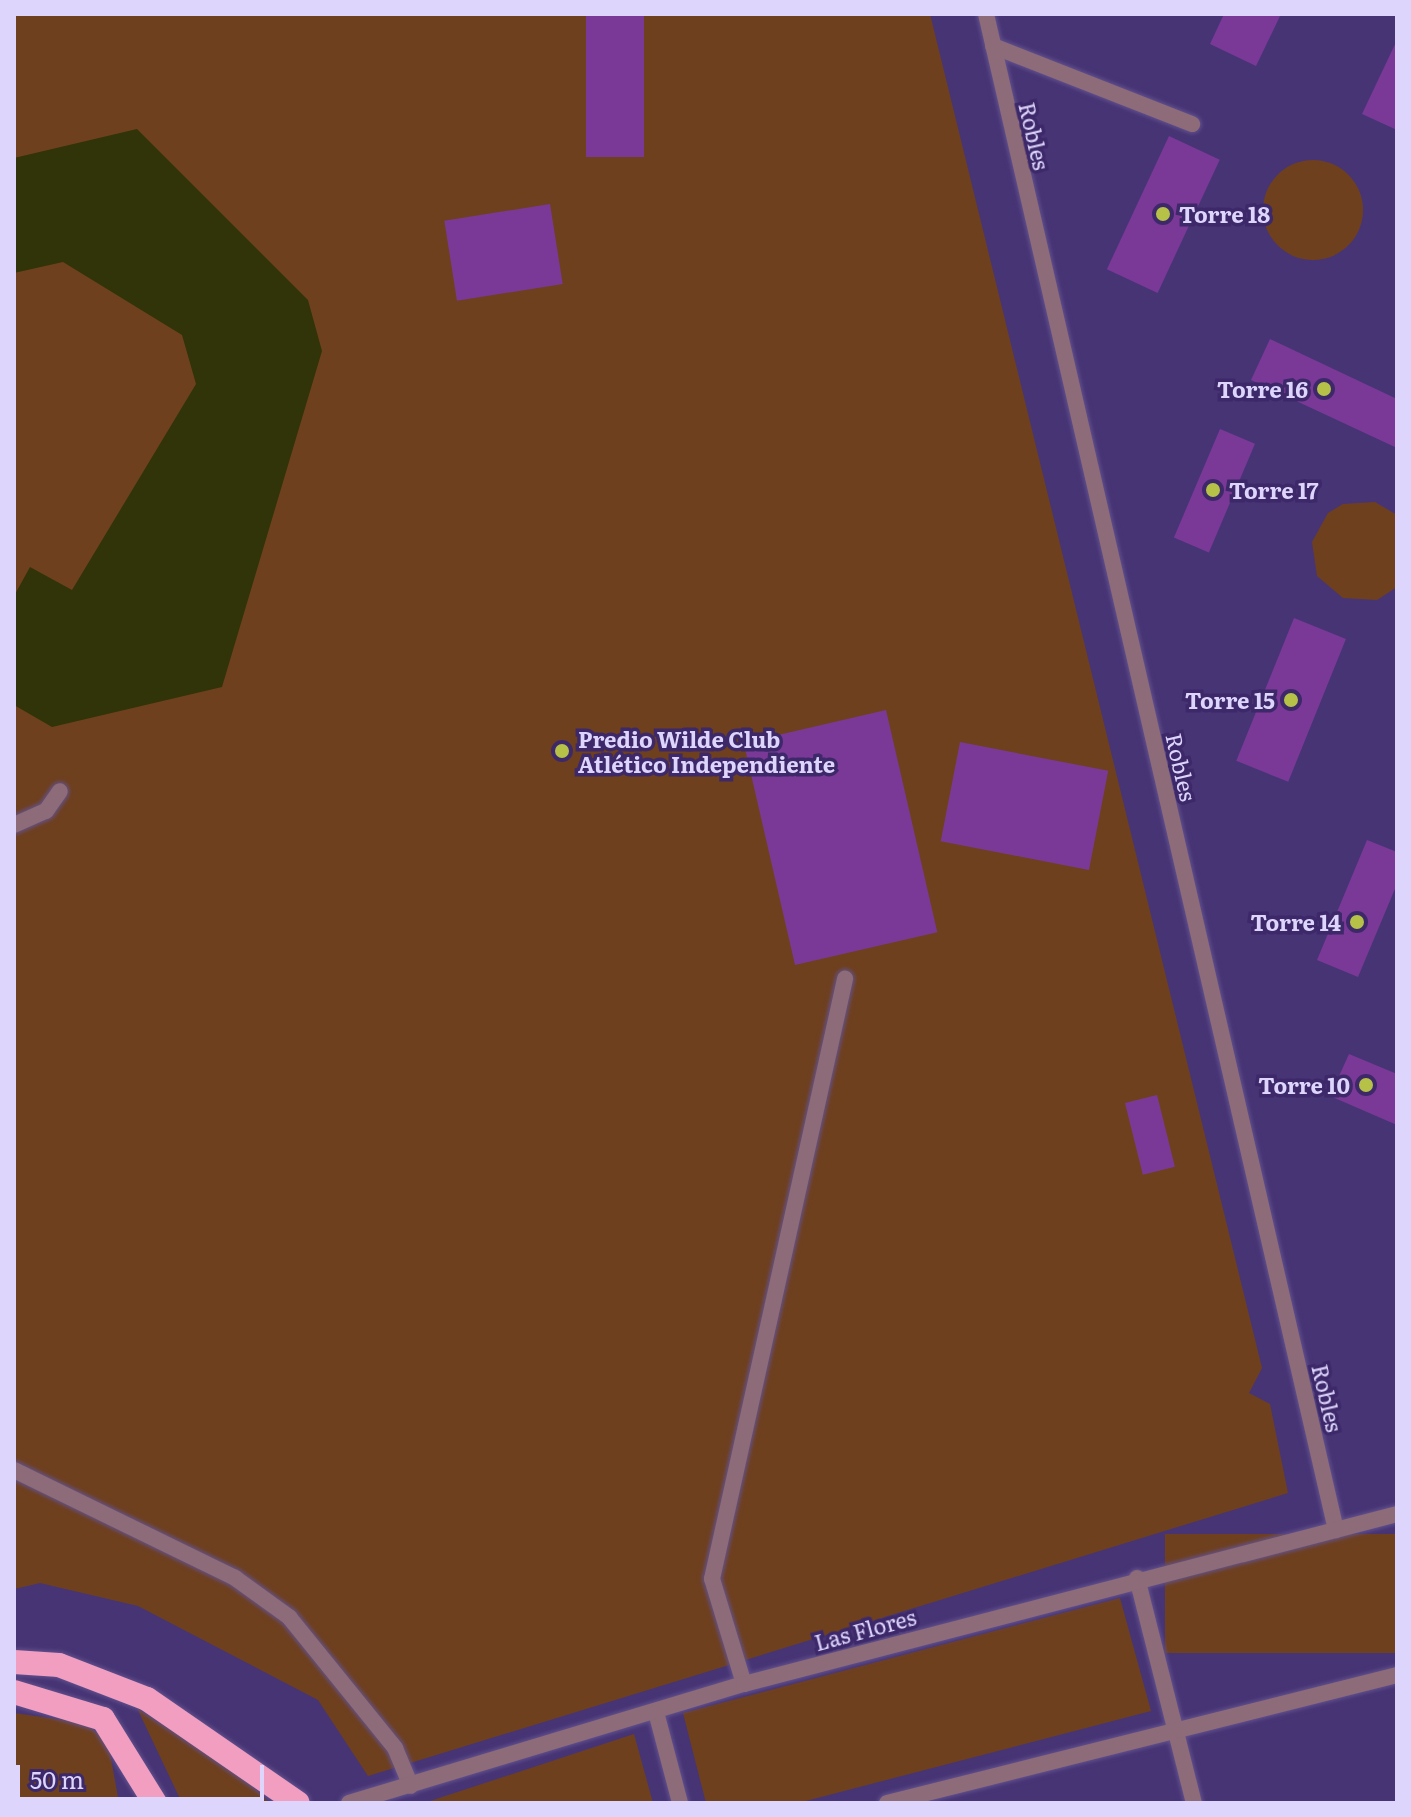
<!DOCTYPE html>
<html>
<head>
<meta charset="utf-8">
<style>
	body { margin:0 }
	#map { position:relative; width:1411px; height:1817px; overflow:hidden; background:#473475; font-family:Literata,serif }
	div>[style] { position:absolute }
	.green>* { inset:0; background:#6f401e; transform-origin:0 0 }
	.round { border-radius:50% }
	.water>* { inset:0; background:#303408 }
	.building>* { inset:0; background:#7a3997; transform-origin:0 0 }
	.roads { filter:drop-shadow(0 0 2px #62518d) drop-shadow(0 0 2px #62518d) }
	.service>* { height:16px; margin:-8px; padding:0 8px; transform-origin:8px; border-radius:8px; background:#8d6b78 }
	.minor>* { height:16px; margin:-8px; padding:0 8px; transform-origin:8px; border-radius:8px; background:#8d6b78 }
	.tertiary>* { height:16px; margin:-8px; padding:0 8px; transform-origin:8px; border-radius:8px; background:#8d6b78 }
	.motorway>* { height:24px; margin:-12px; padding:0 12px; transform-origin:12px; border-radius:12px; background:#f19ec0 }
	.dots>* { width:22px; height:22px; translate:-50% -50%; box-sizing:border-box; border:4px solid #3d2969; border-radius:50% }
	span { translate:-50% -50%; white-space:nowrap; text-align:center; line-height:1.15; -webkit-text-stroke:7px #3d2969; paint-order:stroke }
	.street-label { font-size:22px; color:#ddd5fc }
	.poi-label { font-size:22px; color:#ddd5fc; font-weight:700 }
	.left { translate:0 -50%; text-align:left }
	.right { translate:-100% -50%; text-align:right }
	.frame { position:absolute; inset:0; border:16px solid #ddd5fc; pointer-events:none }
	.scale { position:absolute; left:16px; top:1765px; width:248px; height:36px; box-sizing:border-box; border:4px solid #ddd5fc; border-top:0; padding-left:10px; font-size:24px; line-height:28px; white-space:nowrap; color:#ddd5fc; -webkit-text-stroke:6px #3d2969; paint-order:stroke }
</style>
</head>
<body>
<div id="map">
	<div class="green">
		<div style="clip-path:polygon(14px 14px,930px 14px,1262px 1368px,1249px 1393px,1270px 1404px,1288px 1493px,368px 1776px,318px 1700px,138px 1606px,40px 1583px,14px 1589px)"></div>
		<div class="round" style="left:1263px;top:160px;width:100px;height:100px"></div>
		<div style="clip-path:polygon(1375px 502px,1397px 515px,1397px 587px,1377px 600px,1343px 598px,1317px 576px,1312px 542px,1328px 513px,1343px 504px)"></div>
		<div style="left:1397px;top:1534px;width:119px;height:232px;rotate:90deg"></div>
		<div style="clip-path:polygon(1120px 1598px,1151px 1711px,798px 1803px,706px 1803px,683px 1713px)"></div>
		<div style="clip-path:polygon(137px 1708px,241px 1776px,268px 1801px,182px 1803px)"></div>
		<div style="clip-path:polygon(14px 1713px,85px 1723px,108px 1742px,119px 1803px,14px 1803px)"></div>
		<div style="clip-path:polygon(634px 1734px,653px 1803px,424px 1803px)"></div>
	</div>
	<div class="water">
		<div style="clip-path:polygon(137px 129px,308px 300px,322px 351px,222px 687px,52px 727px,14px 705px,14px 596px,30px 567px,72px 590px,196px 384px,182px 335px,63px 262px,14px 273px,14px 158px)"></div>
	</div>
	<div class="building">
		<div style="left:586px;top:14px;width:58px;height:143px"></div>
		<div style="clip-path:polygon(1224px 14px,1281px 14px,1256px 66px,1210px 44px)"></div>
		<div style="clip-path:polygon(1397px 40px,1397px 130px,1362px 114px)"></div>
		<div style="left:1169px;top:136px;width:56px;height:147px;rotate:25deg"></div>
		<div style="left:550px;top:204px;width:81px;height:107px;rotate:81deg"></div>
		<div style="clip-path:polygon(1270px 339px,1397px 399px,1397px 448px,1251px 380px)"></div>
		<div style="left:1220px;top:429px;width:38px;height:118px;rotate:23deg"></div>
		<div style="left:1294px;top:618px;width:56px;height:154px;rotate:22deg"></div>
		<div style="left:886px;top:710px;width:228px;height:146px;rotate:77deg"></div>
		<div style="left:960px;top:742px;width:151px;height:101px;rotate:11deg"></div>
		<div style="clip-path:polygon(1367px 840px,1397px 852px,1397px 884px,1358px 977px,1317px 960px)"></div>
		<div style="clip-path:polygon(1349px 1054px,1397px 1074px,1397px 1125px,1330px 1096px)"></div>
		<div style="left:1157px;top:1095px;width:74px;height:33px;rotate:76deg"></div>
	</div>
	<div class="roads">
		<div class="service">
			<div style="left:993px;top:46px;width:214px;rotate:21.4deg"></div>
			<div style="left:14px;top:825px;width:35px;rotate:-24deg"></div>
			<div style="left:46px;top:811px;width:24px;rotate:-55deg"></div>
			<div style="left:14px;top:1470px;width:246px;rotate:26deg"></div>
			<div style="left:235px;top:1578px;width:67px;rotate:35.8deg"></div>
			<div style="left:289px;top:1617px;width:169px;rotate:51deg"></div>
			<div style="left:395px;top:1748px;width:41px;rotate:67.2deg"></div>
			<div style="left:744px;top:1684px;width:110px;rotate:-106.9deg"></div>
			<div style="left:712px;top:1579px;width:615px;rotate:-77.5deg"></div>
		</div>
		<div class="minor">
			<div style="left:986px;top:14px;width:1556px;rotate:77deg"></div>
			<div style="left:1137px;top:1578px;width:232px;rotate:75.8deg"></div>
			<div style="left:656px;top:1712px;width:94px;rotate:75.2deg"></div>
		</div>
		<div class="tertiary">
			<div style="left:349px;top:1803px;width:413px;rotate:-16.8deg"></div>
			<div style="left:744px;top:1684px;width:675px;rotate:-14.59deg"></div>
			<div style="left:887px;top:1803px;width:526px;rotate:-14.09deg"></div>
		</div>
		<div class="motorway">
			<div style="left:14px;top:1662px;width:45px;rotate:3.8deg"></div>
			<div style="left:59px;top:1665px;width:94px;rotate:21.1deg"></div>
			<div style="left:147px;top:1699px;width:183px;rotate:34.6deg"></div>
			<div style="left:14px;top:1692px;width:93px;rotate:16.9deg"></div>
			<div style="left:103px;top:1719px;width:99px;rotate:58.2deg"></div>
		</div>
	</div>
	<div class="dots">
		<div style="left:1163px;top:214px;background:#b6c148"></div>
		<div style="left:1324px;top:389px;background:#b6c148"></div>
		<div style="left:1213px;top:490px;background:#b6c148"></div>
		<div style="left:1291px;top:700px;background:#b6c148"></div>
		<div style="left:562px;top:751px;background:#b6c148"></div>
		<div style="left:1357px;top:922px;background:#b6c148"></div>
		<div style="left:1366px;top:1085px;background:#b6c148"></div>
	</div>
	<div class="street-label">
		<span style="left:1035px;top:136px;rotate:77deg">Robles</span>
		<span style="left:1182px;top:767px;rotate:77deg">Robles</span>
		<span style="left:1328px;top:1398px;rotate:77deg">Robles</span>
		<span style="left:865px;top:1629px;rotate:-15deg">Las Flores</span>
	</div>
	<div class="poi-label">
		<span class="left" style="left:1179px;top:214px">Torre 18</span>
		<span class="right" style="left:1308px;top:389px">Torre 16</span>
		<span class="left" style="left:1229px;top:490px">Torre 17</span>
		<span class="right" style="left:1275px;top:700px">Torre 15</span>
		<span class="left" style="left:578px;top:751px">Predio Wilde Club<br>Atlético Independiente</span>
		<span class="right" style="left:1341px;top:922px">Torre 14</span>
		<span class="right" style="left:1350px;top:1085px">Torre 10</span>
	</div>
	<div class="frame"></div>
	<div class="scale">50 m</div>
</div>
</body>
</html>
